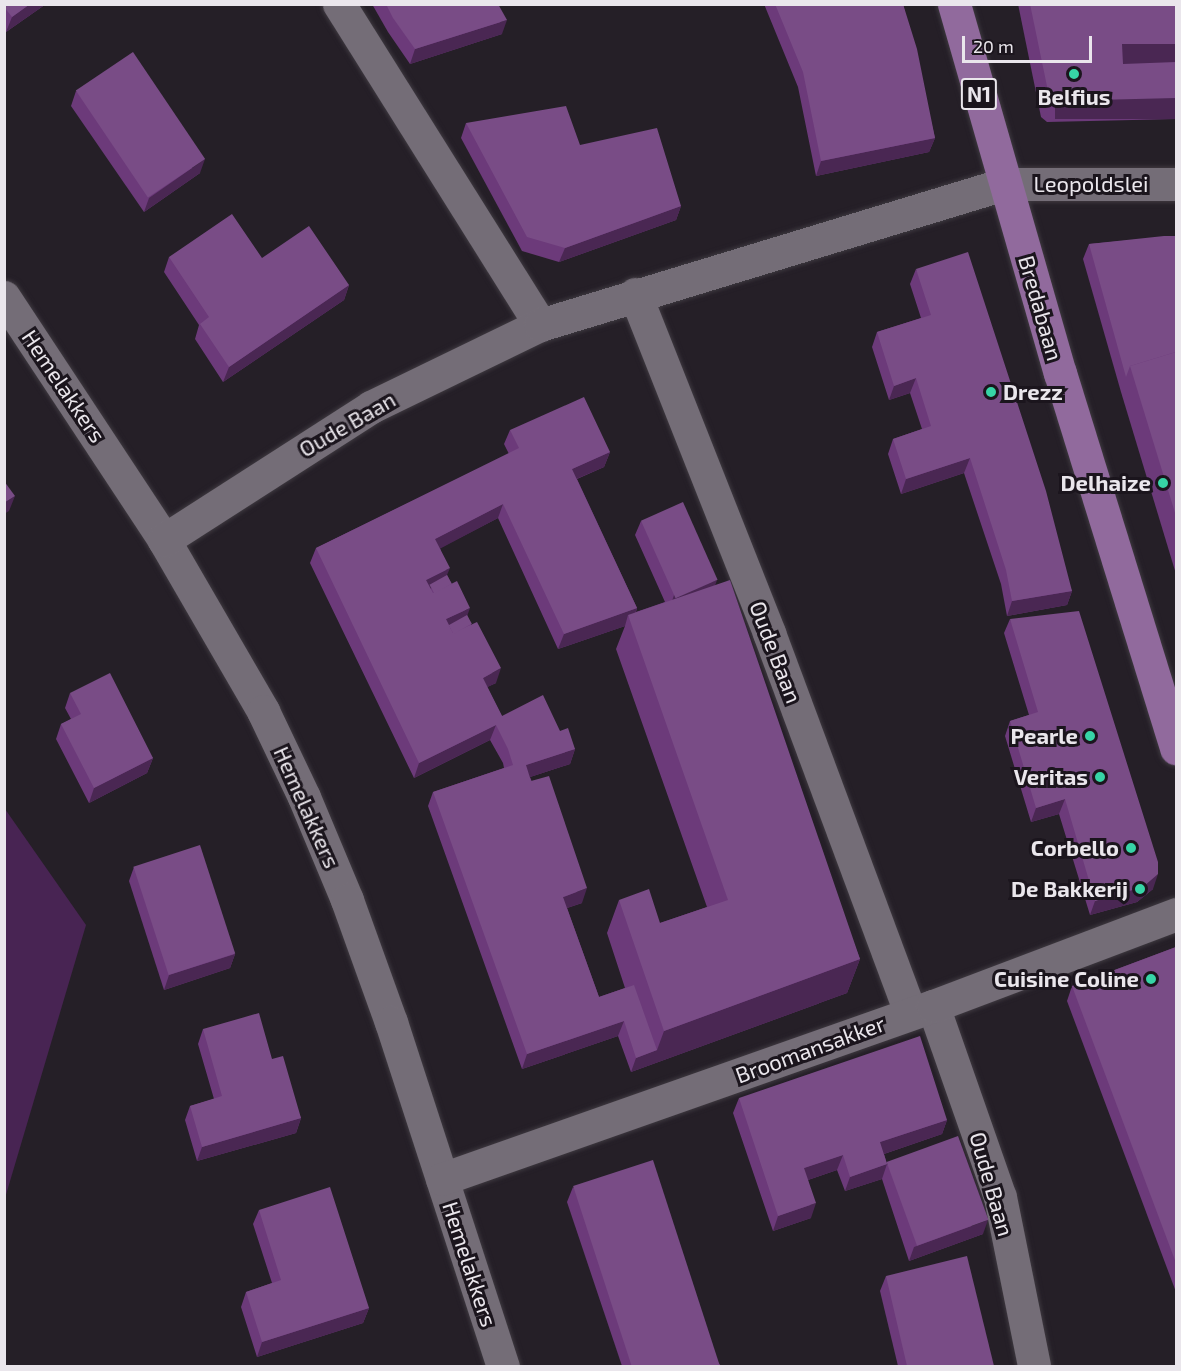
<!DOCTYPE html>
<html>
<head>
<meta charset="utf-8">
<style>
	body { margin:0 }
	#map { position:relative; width:1181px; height:1371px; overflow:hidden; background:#251f27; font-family:"Exo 2",sans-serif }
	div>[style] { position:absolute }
	.green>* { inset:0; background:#482453 }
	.roads { filter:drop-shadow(0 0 2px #3e3940) drop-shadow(0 0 2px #3e3940) }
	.minor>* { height:33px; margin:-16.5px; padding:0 16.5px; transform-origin:16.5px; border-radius:16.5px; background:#746d77 }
	.major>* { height:33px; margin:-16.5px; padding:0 16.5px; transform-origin:16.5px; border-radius:16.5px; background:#916a9d }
	.wall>* { inset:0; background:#6c3a7a }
	.shaded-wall>* { inset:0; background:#4a2753; transform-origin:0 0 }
	.building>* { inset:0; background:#794c86; transform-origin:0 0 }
	.dots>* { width:16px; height:16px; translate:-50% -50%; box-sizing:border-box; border:3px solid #1b151d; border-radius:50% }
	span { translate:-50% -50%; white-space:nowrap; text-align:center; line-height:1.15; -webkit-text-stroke:6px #1b151d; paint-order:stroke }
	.shield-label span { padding:2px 4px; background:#1b151d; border:2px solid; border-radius:4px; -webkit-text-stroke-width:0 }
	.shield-label { font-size:21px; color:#eae6ec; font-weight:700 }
	.poi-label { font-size:22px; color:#eae6ec; font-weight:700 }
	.left { translate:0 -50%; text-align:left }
	.right { translate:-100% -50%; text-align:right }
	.street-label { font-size:22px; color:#eae6ec }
	.frame { position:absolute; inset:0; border:6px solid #eae6ec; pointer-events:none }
	.scale { position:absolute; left:962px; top:36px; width:130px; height:27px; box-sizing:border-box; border:3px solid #eae6ec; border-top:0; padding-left:8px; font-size:18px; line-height:21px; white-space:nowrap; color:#eae6ec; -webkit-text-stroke:4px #1b151d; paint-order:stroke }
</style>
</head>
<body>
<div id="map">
	<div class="green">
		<div style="clip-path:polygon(5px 809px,86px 925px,5px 1198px)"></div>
	</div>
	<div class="roads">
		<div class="minor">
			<div style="left:339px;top:4px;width:379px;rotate:57.9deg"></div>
			<div style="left:635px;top:294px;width:365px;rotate:68.4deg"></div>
			<div style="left:769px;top:633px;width:405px;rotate:69.6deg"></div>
			<div style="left:4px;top:297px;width:291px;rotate:56.6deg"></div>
			<div style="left:164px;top:540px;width:198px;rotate:59.9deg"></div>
			<div style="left:263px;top:711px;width:95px;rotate:64.5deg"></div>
			<div style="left:304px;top:797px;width:112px;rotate:67.3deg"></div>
			<div style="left:347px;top:900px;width:130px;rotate:70.2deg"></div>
			<div style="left:391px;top:1022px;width:362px;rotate:72deg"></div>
			<div style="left:164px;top:540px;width:246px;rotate:-32.7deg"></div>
			<div style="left:371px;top:407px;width:188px;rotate:-25.9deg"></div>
			<div style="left:540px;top:325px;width:486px;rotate:-16.9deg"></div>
			<div style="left:1005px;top:184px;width:171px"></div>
			<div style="left:933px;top:1006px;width:202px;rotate:70.7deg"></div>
			<div style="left:1000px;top:1197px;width:172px;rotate:78.6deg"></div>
			<div style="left:442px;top:1179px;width:521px;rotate:-19.41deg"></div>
			<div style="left:933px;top:1006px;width:260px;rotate:-20.7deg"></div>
		</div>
		<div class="major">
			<div style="left:954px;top:4px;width:384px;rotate:74deg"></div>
			<div style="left:1060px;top:373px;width:393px;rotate:72.8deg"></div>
		</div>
	</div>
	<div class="wall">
		<div style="clip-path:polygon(4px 4px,46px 4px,6px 32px,4px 29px)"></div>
		<div style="clip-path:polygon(372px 4px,498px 4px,502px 34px,410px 64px,388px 32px)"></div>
		<div style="clip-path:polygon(764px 4px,903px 4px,935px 138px,929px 152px,816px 176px,798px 87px)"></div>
		<div style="clip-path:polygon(1018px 4px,1176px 4px,1176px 119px,1047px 122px,1041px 117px)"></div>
		<div style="clip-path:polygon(76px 91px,200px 173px,144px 212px,71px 106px)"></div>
		<div style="clip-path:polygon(466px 123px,580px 145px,681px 206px,676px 220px,559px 262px,522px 251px,461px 138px)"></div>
		<div style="clip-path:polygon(1176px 236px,1176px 574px,1121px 392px,1083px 259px,1089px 244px)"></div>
		<div style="clip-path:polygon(169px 257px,262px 258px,349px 285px,344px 300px,223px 382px,195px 339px,199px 325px,164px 272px)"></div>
		<div style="clip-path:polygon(916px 269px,1072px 591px,1067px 605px,1007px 616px,1001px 584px,964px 473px,901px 494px,888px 454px,893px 439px,922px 429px,910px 393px,889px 400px,872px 347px,877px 332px,921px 318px,910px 284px)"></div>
		<div style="clip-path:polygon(evenodd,510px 430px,610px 452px,604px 467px,577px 479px,637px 608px,636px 612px,665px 602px,635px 535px,641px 521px,715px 585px,860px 959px,847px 993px,631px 1072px,618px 1036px,522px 1069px,428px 806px,433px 792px,504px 768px,503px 763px,490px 740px,414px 778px,310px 563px,316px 548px,509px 454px,504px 444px,510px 430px,498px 518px,558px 649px,625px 626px,616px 649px,707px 907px,660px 923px,619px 900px,607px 933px,625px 988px,599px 997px,567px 908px,582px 903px,530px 777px,570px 764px,575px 749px,560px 731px,502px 716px,487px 687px,496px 683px,467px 615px,447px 575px,440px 548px,498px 518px)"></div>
		<div style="clip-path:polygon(1010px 619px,1153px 889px,1137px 902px,1090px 915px,1059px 814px,1031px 822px,1005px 736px,1010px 721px,1029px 715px,1004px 633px)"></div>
		<div style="clip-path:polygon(70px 693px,153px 758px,147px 773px,89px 803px,56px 739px,61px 724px,71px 719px,65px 708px)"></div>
		<div style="clip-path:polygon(134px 867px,235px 954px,230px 968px,164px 990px,129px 881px)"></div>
		<div style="clip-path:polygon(1176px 947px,1176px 1292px,1067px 1001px,1072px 986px)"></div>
		<div style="clip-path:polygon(203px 1029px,272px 1059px,301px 1118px,296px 1133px,197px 1161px,185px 1120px,190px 1106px,214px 1099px,198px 1044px)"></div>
		<div style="clip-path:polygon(739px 1098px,947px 1120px,942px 1134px,884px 1154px,887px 1164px,983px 1234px,909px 1261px,882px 1179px,845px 1191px,837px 1170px,808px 1180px,811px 1218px,773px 1231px,733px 1113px)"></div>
		<div style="clip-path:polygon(573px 1187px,721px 1366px,622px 1366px,567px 1202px)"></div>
		<div style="clip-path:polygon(259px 1210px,369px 1308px,363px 1323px,257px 1357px,241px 1307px,246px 1292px,272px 1283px,253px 1224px)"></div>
		<div style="clip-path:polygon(886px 1276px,994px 1366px,898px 1366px,880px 1291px)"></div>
	</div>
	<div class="shaded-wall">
		<div style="clip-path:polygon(30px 4px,46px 4px,6px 32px,12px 17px)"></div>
		<div style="clip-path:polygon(507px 20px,502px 34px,410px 64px,415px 49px)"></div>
		<div style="clip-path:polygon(1122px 44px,1176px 44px,1176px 64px,1115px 65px)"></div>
		<div style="left:1176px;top:98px;width:21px;height:121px;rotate:90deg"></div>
		<div style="clip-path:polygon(935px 138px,929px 152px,816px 176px,821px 161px)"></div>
		<div style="clip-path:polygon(205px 159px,200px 173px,144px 212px,149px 198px)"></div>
		<div style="clip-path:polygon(681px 206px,676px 220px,559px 262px,565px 248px)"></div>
		<div style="clip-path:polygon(349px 285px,344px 300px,223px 382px,229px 367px)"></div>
		<div style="clip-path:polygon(916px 378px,910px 393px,889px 400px,894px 386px)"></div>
		<div style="clip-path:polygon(610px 452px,604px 467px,567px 483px,572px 469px)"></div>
		<div style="clip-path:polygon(970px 458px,964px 473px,901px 494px,906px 479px)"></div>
		<div style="clip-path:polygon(15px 496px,9px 511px,4px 514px,4px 503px)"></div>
		<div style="clip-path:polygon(503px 504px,498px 518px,430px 554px,435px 539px)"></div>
		<div style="clip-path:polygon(450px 568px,444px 582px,426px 591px,426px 580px)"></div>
		<div style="clip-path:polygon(717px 580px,712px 595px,669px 610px,674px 595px)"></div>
		<div style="clip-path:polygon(1072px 591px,1067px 605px,1007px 616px,1012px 601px)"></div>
		<div style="clip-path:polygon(470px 608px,465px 622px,446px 631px,446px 619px)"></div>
		<div style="clip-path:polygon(637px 608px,632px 623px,628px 615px,625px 626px,558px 649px,564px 634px)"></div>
		<div style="clip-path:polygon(501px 668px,496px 683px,477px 692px,483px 678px)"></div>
		<div style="clip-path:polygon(496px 725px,490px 740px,414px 778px,419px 763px)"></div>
		<div style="clip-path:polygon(575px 749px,570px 764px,521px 780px,526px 765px)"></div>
		<div style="clip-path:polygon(153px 758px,147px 773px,89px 803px,94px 788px)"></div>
		<div style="clip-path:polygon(1065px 799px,1059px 814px,1031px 822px,1036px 808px)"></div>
		<div style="clip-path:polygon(1158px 874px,1153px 889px,1137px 902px,1090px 915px,1095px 901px)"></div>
		<div style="clip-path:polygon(587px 888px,582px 903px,558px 911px,563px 897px)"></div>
		<div style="clip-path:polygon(235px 954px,230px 968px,164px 990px,169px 975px)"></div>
		<div style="clip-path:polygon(860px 959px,847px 993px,631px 1072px,636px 1058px,657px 1050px,664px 1031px)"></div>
		<div style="clip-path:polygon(624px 1021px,618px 1036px,522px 1069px,527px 1054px)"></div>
		<div style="clip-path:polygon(301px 1118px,296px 1133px,197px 1161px,202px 1147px)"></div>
		<div style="clip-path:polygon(947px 1120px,942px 1134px,875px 1157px,880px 1142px)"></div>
		<div style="clip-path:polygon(843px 1155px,837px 1170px,799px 1183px,804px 1168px)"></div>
		<div style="clip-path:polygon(887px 1164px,882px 1179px,845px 1191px,850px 1177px)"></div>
		<div style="clip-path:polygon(816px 1203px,811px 1218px,773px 1231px,778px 1216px)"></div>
		<div style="clip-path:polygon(988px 1220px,983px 1234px,909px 1261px,914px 1247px)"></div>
		<div style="clip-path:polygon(369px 1308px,363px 1323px,257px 1357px,262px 1342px)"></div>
	</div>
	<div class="building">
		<div style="clip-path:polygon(4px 4px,30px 4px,12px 17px,4px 7px)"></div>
		<div style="clip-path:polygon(386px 4px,498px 4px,507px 20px,415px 49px,393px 18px)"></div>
		<div style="clip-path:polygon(775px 4px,903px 4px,917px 49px,935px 138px,821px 161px,803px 72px)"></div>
		<div style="clip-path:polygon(1030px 4px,1176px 4px,1176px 44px,1122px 44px,1123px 64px,1176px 62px,1176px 98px,1055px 101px,1049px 96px)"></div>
		<div style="left:133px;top:52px;width:129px;height:69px;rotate:56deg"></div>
		<div style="clip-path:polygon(566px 106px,580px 145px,657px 128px,681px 206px,565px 248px,527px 237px,466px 123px)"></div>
		<div style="clip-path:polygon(232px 214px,262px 258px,309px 226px,349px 285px,229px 367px,200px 324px,209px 317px,169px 257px)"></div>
		<div style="clip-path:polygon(1164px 236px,1176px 236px,1176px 352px,1130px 366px,1126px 377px,1089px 244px)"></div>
		<div style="clip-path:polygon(968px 252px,1046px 491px,1072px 591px,1012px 601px,1006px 570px,970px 458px,906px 479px,893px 439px,931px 426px,916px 378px,894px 386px,877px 332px,931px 315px,916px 269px)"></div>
		<div style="clip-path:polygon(1176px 352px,1176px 516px,1130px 366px)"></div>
		<div style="clip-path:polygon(584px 397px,610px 452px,572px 469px,637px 608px,564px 634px,503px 504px,435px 539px,450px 568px,426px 580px,433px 593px,457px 581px,470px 608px,446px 619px,453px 633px,477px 622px,501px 668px,483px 678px,502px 716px,543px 695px,560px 731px,568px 728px,575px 749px,526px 765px,531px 781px,549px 776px,587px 888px,563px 897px,599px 997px,634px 985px,657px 1050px,636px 1058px,624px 1021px,527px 1054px,433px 792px,513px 765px,508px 749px,496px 725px,419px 763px,316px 548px,519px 448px,510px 430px)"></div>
		<div style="clip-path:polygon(4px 481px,15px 496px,4px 503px)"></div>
		<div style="left:683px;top:502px;width:85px;height:46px;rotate:66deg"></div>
		<div style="left:447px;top:575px;width:10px;height:20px;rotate:61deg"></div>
		<div style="clip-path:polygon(730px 580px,860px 959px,664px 1031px,619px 900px,649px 889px,660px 923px,728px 900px,628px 615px)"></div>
		<div style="clip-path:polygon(1079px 611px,1158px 862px,1158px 874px,1143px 887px,1095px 901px,1065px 799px,1036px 808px,1010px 721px,1038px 712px,1010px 619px)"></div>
		<div style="left:467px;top:615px;width:10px;height:21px;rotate:61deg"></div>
		<div style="clip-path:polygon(110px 673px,153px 758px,94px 788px,61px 724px,81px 714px,70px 693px)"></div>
		<div style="left:200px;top:845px;width:114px;height:70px;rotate:72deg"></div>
		<div style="clip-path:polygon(1176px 947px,1176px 1263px,1072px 986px)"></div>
		<div style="clip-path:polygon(259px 1013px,272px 1059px,283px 1056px,301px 1118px,202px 1147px,190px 1106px,222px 1096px,203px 1029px)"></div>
		<div style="clip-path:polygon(920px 1036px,947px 1120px,880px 1142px,887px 1164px,850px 1177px,843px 1155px,804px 1168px,816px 1203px,778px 1216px,739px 1098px)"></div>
		<div style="left:958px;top:1136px;width:89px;height:76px;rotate:70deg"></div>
		<div style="left:653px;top:1160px;width:217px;height:84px;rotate:72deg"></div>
		<div style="clip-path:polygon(330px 1187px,369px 1308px,262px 1342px,246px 1292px,281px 1280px,259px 1210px)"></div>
		<div style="clip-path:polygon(967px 1256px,994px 1366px,907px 1366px,886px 1276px)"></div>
	</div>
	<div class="dots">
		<div style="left:1074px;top:74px;background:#37d4a6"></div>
		<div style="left:991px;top:392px;background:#37d4a6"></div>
		<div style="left:1163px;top:483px;background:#37d4a6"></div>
		<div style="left:1090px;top:736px;background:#37d4a6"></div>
		<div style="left:1100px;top:777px;background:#37d4a6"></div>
		<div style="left:1131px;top:848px;background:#37d4a6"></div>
		<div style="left:1140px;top:889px;background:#37d4a6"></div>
		<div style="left:1151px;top:979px;background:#37d4a6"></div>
	</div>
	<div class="shield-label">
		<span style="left:979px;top:94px">N1</span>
	</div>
	<div class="poi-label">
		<span style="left:1074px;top:97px">Belfius</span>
		<span class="left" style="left:1003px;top:392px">Drezz</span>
		<span class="right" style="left:1151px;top:483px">Delhaize</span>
		<span class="right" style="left:1078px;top:736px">Pearle</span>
		<span class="right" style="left:1088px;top:777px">Veritas</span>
		<span class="right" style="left:1119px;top:848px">Corbello</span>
		<span class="right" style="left:1128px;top:889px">De Bakkerij</span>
		<span class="right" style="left:1139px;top:979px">Cuisine Coline</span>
	</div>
	<div class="street-label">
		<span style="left:1091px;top:184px">Leopoldslei</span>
		<span style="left:1041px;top:308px;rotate:74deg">Bredabaan</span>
		<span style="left:64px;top:386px;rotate:56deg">Hemelakkers</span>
		<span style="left:347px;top:424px;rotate:-30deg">Oude Baan</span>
		<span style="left:776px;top:652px;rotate:69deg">Oude Baan</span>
		<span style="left:307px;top:807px;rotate:66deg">Hemelakkers</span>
		<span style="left:810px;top:1049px;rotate:-20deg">Broomansakker</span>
		<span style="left:992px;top:1184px;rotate:74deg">Oude Baan</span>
		<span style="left:470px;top:1264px;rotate:72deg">Hemelakkers</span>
	</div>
	<div class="frame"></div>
	<div class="scale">20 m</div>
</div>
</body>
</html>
